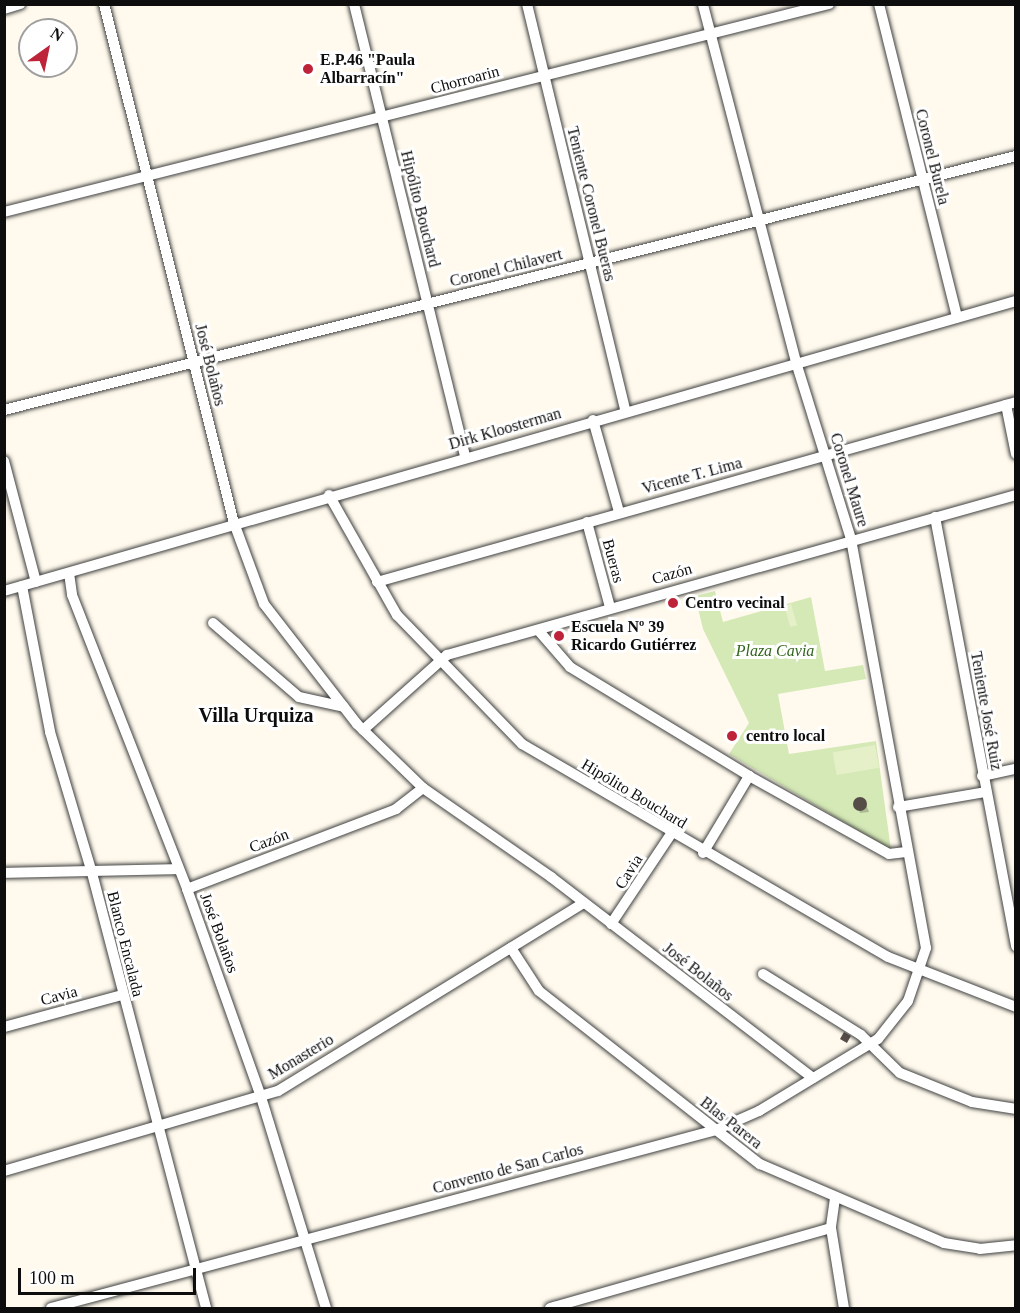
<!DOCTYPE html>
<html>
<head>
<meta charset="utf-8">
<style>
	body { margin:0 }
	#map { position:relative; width:1020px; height:1313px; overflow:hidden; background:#fffaed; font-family:Georgia,serif }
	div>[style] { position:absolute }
	.green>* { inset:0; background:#d5e9b6 }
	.pitch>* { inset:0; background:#e6f0c8; transform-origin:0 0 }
	.shadow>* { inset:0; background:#0003 }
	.building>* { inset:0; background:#564d49; transform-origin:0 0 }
	.round { border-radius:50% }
	.roads { filter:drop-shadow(0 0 2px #404040) drop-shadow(0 0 2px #404040) }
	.street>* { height:10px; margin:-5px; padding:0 5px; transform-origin:5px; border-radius:5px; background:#fff }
	.dots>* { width:16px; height:16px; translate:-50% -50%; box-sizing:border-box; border:3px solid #fff; border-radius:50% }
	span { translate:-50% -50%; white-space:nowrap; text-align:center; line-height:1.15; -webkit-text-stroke:6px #fff; paint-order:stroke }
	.poi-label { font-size:16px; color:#0d0d0d; font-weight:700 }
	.left { translate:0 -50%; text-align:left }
	.street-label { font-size:16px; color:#0d0d0d }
	.park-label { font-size:16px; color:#32651d; font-style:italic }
	.quarter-label { font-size:20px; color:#0d0d0d; font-weight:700 }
	.frame { position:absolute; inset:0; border:6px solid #0d0d0d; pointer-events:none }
	.north { position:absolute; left:18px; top:18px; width:60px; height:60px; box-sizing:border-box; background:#fff; border:2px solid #9e9e9e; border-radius:50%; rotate:33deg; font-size:16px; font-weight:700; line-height:24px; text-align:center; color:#0d0d0d }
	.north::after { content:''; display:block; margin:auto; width:21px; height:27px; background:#bd2439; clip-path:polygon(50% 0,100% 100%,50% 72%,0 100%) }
	.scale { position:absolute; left:18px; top:1268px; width:178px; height:27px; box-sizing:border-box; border:3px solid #0d0d0d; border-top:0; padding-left:8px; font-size:18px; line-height:21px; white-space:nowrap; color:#0d0d0d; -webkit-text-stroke:4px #fff; paint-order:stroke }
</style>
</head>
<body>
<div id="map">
	<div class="green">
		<div style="clip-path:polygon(715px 591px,723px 622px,811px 597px,825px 671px,863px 665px,866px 679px,778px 694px,789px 754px,876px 741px,891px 850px,729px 754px,749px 723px,703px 629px,695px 596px)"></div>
	</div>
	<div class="pitch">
		<div style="left:791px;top:604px;width:22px;height:7px;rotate:74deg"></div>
		<div style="left:875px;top:745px;width:23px;height:43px;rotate:80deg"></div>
	</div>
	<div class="shadow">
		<div style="clip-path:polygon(864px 800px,869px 812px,860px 813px,856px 802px)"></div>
	</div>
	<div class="building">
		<div class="round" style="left:853px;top:797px;width:14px;height:14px"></div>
		<div style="left:844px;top:1032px;width:8px;height:8px;rotate:30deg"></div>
	</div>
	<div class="roads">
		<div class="street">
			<div style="left:104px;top:4px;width:535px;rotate:75.94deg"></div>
			<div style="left:234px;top:523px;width:86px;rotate:69.7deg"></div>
			<div style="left:264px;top:604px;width:152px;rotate:52.2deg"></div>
			<div style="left:357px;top:724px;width:92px;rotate:44.1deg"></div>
			<div style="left:423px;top:788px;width:156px;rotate:34.8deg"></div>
			<div style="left:551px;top:877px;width:330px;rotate:37.5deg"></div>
			<div style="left:354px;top:4px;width:464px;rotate:76.2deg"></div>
			<div style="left:527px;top:4px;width:418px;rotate:76.4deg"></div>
			<div style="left:879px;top:4px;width:323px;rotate:76deg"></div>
			<div style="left:4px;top:9px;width:17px;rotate:-17deg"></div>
			<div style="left:4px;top:212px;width:851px;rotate:-14.15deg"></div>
			<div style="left:1006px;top:405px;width:50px;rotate:78.5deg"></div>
			<div style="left:4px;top:410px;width:1043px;rotate:-14.09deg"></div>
			<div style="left:593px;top:420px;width:96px;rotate:74.2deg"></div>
			<div style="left:4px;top:461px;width:125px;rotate:75.2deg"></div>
			<div style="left:329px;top:495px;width:138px;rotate:60.5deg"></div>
			<div style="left:397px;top:615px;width:180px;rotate:45.9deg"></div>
			<div style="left:522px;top:744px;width:423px;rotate:30.2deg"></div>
			<div style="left:888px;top:957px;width:137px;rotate:21.3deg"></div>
			<div style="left:935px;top:517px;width:437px;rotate:79.3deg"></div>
			<div style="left:587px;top:522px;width:88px;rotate:74.9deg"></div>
			<div style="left:69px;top:573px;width:22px;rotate:82deg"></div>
			<div style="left:72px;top:595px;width:316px;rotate:68.6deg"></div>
			<div style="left:187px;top:889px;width:221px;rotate:70.4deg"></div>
			<div style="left:261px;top:1097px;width:221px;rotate:72.9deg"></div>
			<div style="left:377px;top:582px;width:664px;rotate:-15.73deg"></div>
			<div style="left:22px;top:586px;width:149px;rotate:79.1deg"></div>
			<div style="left:50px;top:732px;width:147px;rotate:73.4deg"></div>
			<div style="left:92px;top:873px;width:450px;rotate:75.3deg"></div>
			<div style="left:4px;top:591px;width:1053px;rotate:-15.99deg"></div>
			<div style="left:213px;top:623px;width:113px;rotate:40.7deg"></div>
			<div style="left:299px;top:697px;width:46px;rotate:12.5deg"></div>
			<div style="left:538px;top:630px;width:49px;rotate:49.1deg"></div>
			<div style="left:570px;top:667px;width:210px;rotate:31.3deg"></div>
			<div style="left:749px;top:776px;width:160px;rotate:29.1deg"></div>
			<div style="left:889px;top:854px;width:17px;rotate:-7deg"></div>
			<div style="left:363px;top:730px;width:113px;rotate:-41.8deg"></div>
			<div style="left:447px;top:655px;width:591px;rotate:-15.71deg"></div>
			<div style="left:982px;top:776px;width:35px;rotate:-12deg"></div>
			<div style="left:898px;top:807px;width:89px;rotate:-9.7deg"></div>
			<div style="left:703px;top:853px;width:90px;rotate:-59.1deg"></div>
			<div style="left:4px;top:873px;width:174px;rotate:-1.3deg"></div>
			<div style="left:187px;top:889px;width:224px;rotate:-20.9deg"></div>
			<div style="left:396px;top:809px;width:34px;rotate:-38deg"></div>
			<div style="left:611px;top:924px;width:108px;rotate:-56.3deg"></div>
			<div style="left:511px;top:948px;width:51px;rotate:56.9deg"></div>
			<div style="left:539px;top:991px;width:281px;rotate:38.1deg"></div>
			<div style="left:760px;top:1164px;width:200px;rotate:23.2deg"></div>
			<div style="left:944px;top:1243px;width:36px;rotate:9deg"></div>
			<div style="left:980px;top:1249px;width:36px;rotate:-6deg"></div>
			<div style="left:763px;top:974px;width:115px;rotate:31.9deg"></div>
			<div style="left:861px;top:1035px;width:54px;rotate:44.3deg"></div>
			<div style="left:900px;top:1073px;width:78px;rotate:21.9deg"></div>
			<div style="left:972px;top:1102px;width:45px;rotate:9deg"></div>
			<div style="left:4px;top:1027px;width:122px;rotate:-15.2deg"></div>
			<div style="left:4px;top:1171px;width:285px;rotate:-16.3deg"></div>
			<div style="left:278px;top:1091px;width:359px;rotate:-31.6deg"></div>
			<div style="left:835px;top:1198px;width:30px;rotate:98deg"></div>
			<div style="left:831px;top:1228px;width:81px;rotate:80.8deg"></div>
			<div style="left:51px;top:1308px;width:688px;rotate:-14.99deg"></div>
			<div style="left:716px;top:1130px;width:47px;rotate:-23.8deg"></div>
			<div style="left:759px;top:1111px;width:139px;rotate:-31.2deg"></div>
			<div style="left:878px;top:1039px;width:48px;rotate:-51.7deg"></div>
			<div style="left:908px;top:1001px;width:56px;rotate:-71.2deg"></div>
			<div style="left:926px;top:948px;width:416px;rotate:-100.4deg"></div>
			<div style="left:851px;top:539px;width:185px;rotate:-107.3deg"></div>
			<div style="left:796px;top:362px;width:370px;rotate:-104.6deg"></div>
			<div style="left:550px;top:1308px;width:292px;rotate:-15.9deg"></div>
		</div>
	</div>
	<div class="dots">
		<div style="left:308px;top:69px;background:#bd2439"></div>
		<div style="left:673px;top:603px;background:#bd2439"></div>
		<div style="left:559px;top:636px;background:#bd2439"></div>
		<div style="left:732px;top:736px;background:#bd2439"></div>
	</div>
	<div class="poi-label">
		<span class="left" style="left:320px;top:69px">E.P.46 "Paula<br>Albarracín"</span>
		<span class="left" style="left:685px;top:603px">Centro vecinal</span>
		<span class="left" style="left:571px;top:636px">Escuela Nº 39<br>Ricardo Gutiérrez</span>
		<span class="left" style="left:746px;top:736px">centro local</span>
	</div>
	<div class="street-label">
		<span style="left:465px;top:80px;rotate:-15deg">Chorroarin</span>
		<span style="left:932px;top:157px;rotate:76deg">Coronel Burela</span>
		<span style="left:591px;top:204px;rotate:76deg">Teniente Coronel Bueras</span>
		<span style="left:420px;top:209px;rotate:76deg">Hipólito Bouchard</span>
		<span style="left:506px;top:268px;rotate:-14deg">Coronel Chilavert</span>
		<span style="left:210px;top:365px;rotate:76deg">José Bolaños</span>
		<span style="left:505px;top:429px;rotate:-16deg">Dirk Kloosterman</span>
		<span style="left:692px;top:476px;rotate:-15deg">Vicente T. Lima</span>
		<span style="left:849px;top:480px;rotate:73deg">Coronel Maure</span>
		<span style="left:613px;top:561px;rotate:75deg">Bueras</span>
		<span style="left:672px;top:574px;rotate:-16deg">Cazón</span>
		<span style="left:986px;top:711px;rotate:80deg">Teniente José Ruiz</span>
		<span style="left:634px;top:794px;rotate:31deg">Hipólito Bouchard</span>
		<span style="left:269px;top:841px;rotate:-21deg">Cazón</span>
		<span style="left:629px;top:872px;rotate:-58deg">Cavia</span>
		<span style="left:219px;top:933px;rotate:70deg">José Bolaños</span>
		<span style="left:125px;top:944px;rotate:76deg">Blanco Encalada</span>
		<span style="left:698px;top:972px;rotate:38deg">José Bolaños</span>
		<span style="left:59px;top:996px;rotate:-15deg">Cavia</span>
		<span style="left:301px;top:1057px;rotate:-31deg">Monasterio</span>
		<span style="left:731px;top:1123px;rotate:38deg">Blas Parera</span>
		<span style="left:508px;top:1169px;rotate:-15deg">Convento de San Carlos</span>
	</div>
	<div class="park-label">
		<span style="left:775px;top:651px">Plaza Cavia</span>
	</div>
	<div class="quarter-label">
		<span style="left:256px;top:715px">Villa Urquiza</span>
	</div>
	<div class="frame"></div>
	<div class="north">N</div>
	<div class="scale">100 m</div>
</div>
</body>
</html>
